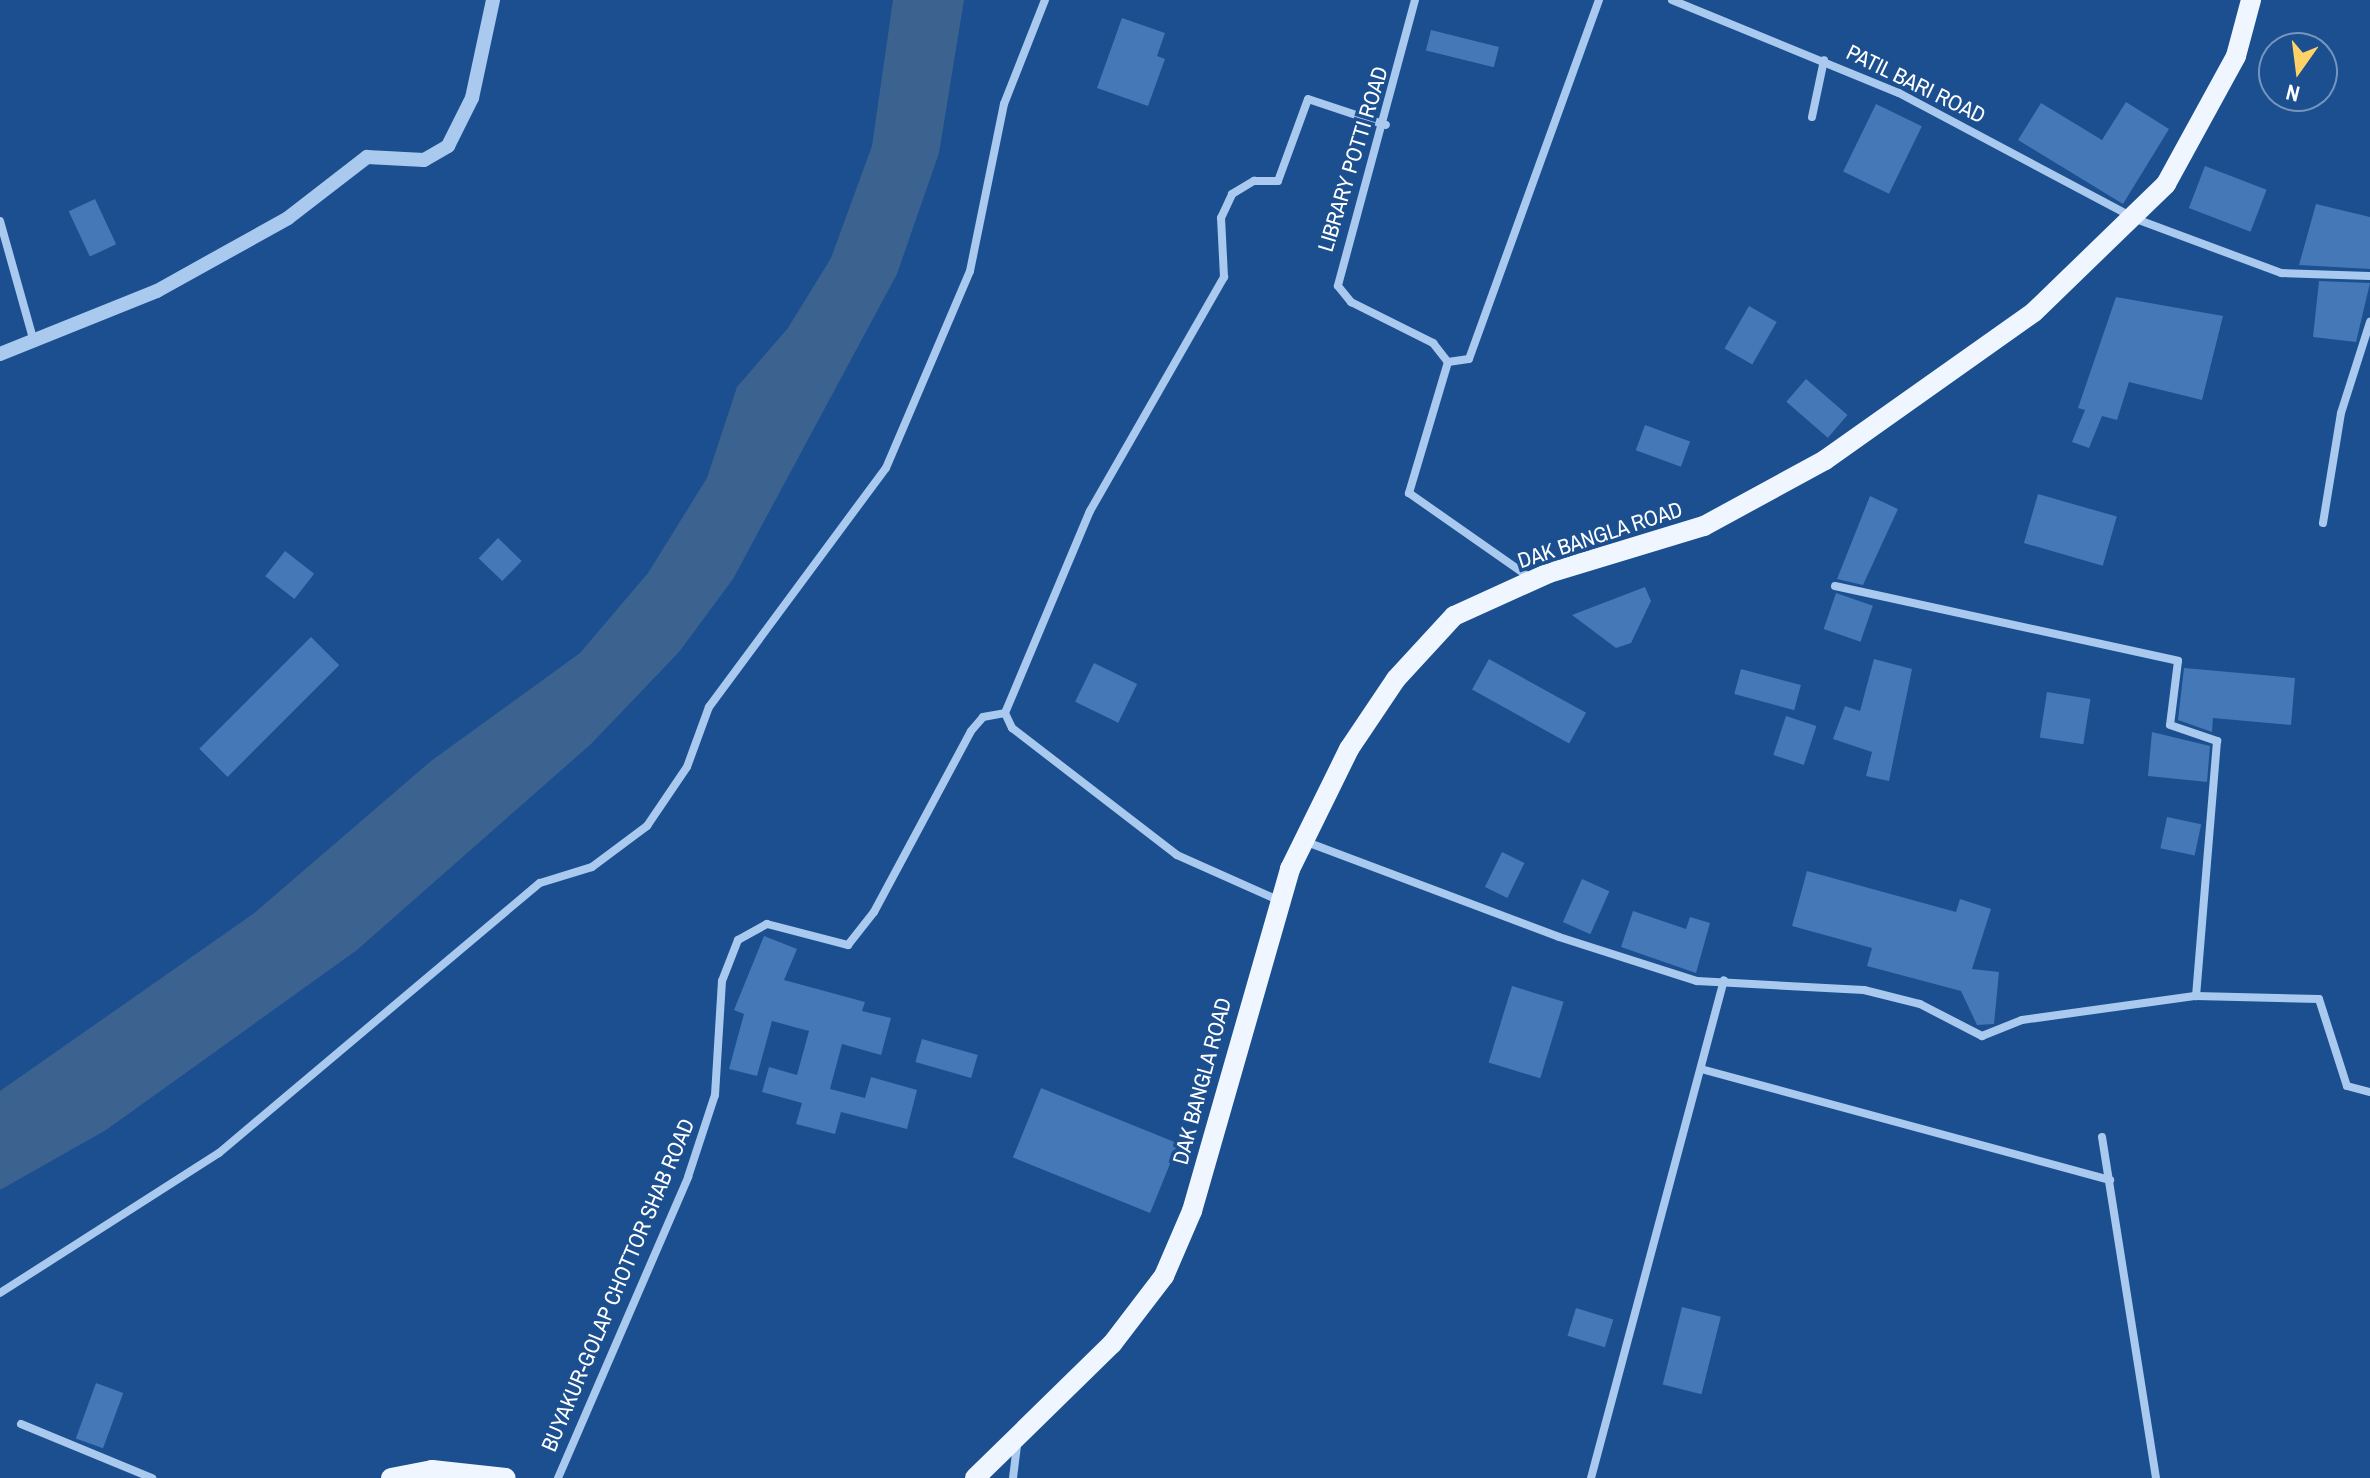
<!DOCTYPE html>
<html>
<head>
<meta charset="utf-8">
<style>
	body { margin:0 }
	#map { position:relative; width:2370px; height:1478px; overflow:hidden; background:#1b4f8f; font-family:"Archivo Narrow",sans-serif }
	div>[style] { position:absolute }
	.water>* { inset:0; background:#3c6290 }
	.building>* { inset:0; background:#4478b7; transform-origin:0 0 }
	.minor>* { height:8px; margin:-4px; padding:0 4px; transform-origin:4px; border-radius:4px; background:#a9c9ee }
	.tertiary>* { height:14px; margin:-7px; padding:0 7px; transform-origin:7px; border-radius:7px; background:#a9c9ee }
	.primary>* { height:20px; margin:-10px; padding:0 10px; transform-origin:10px; border-radius:10px; background:#f0f6ff }
	span { translate:-50% -50%; white-space:nowrap; text-align:center; line-height:1.15; -webkit-text-stroke:7px #1b4f8f; paint-order:stroke }
	.street-label { font-size:22px; color:#fff }
	.north { position:absolute; left:2258px; top:32px; width:80px; height:80px; box-sizing:border-box; background:#1b4f8f; border:2px solid #7695bc; border-radius:50%; rotate:194deg; font-size:22px; font-weight:700; line-height:32px; text-align:center; color:#fff }
	.north::after { content:''; display:block; margin:auto; width:28px; height:36px; background:#ffd166; clip-path:polygon(50% 0,100% 100%,50% 72%,0 100%) }
</style>
</head>
<body>
<div id="map">
	<div class="water">
		<div style="clip-path:polygon(893px 0,964px 0,939px 153px,897px 274px,733px 579px,679px 652px,591px 744px,357px 950px,106px 1130px,0 1190px,0 1091px,253px 914px,431px 761px,580px 653px,648px 573px,707px 478px,737px 387px,788px 328px,831px 258px,872px 146px)"></div>
	</div>
	<div class="building">
		<div style="clip-path:polygon(1122px 18px,1165px 33px,1157px 56px,1165px 59px,1148px 106px,1097px 88px)"></div>
		<div style="left:1431px;top:30px;width:70px;height:21px;rotate:14deg"></div>
		<div style="clip-path:polygon(2126px 102px,2169px 129px,2123px 204px,2018px 140px,2041px 103px,2102px 140px)"></div>
		<div style="left:1876px;top:104px;width:51px;height:75px;rotate:26deg"></div>
		<div style="left:2205px;top:166px;width:66px;height:45px;rotate:21deg"></div>
		<div style="left:95px;top:199px;width:50px;height:29px;rotate:65deg"></div>
		<div style="clip-path:polygon(2316px 204px,2370px 217px,2370px 269px,2299px 265px)"></div>
		<div style="clip-path:polygon(2319px 281px,2370px 283px,2356px 342px,2313px 337px)"></div>
		<div style="clip-path:polygon(2116px 297px,2223px 316px,2202px 400px,2129px 382px,2117px 420px,2102px 416px,2089px 448px,2072px 442px,2085px 410px,2078px 408px)"></div>
		<div style="left:1749px;top:306px;width:32px;height:49px;rotate:30deg"></div>
		<div style="left:1806px;top:379px;width:55px;height:30px;rotate:41deg"></div>
		<div style="left:1645px;top:425px;width:48px;height:27px;rotate:20deg"></div>
		<div style="left:2038px;top:494px;width:82px;height:51px;rotate:16deg"></div>
		<div style="clip-path:polygon(1870px 496px,1898px 509px,1863px 585px,1837px 579px)"></div>
		<div style="left:498px;top:538px;width:33px;height:28px;rotate:44deg"></div>
		<div style="left:285px;top:551px;width:37px;height:32px;rotate:38deg"></div>
		<div style="clip-path:polygon(1645px 587px,1651px 601px,1631px 643px,1616px 648px,1572px 615px)"></div>
		<div style="left:1836px;top:593px;width:39px;height:38px;rotate:19deg"></div>
		<div style="left:311px;top:637px;width:40px;height:158px;rotate:45deg"></div>
		<div style="left:1489px;top:659px;width:111px;height:35px;rotate:29deg"></div>
		<div style="clip-path:polygon(1874px 659px,1912px 669px,1889px 781px,1866px 776px,1872px 752px,1833px 739px,1845px 706px,1860px 711px)"></div>
		<div style="left:1094px;top:663px;width:48px;height:43px;rotate:26deg"></div>
		<div style="clip-path:polygon(2184px 668px,2295px 678px,2291px 725px,2213px 718px,2212px 732px,2178px 720px)"></div>
		<div style="left:1741px;top:669px;width:62px;height:26px;rotate:15deg"></div>
		<div style="left:2047px;top:692px;width:44px;height:46px;rotate:9deg"></div>
		<div style="left:1786px;top:716px;width:32px;height:41px;rotate:18deg"></div>
		<div style="clip-path:polygon(2152px 732px,2210px 746px,2207px 782px,2148px 776px)"></div>
		<div style="left:2167px;top:817px;width:35px;height:32px;rotate:12deg"></div>
		<div style="left:1502px;top:852px;width:25px;height:39px;rotate:26deg"></div>
		<div style="clip-path:polygon(1807px 871px,1956px 912px,1960px 899px,1991px 909px,1972px 969px,1999px 972px,1994px 1024px,1977px 1025px,1961px 991px,1867px 966px,1872px 948px,1792px 926px)"></div>
		<div style="left:1582px;top:879px;width:30px;height:47px;rotate:24deg"></div>
		<div style="clip-path:polygon(1633px 911px,1686px 929px,1690px 917px,1710px 923px,1696px 973px,1621px 947px)"></div>
		<div style="clip-path:polygon(764px 936px,797px 949px,784px 980px,865px 1002px,862px 1011px,891px 1018px,881px 1055px,842px 1044px,830px 1089px,865px 1098px,871px 1077px,917px 1090px,907px 1129px,841px 1112px,835px 1134px,796px 1124px,802px 1103px,762px 1092px,769px 1067px,797px 1075px,809px 1031px,772px 1021px,757px 1076px,729px 1069px,744px 1014px,734px 1010px)"></div>
		<div style="left:1512px;top:986px;width:54px;height:80px;rotate:17deg"></div>
		<div style="left:922px;top:1039px;width:58px;height:24px;rotate:16deg"></div>
		<div style="left:1041px;top:1088px;width:148px;height:75px;rotate:22deg"></div>
		<div style="left:1682px;top:1307px;width:40px;height:80px;rotate:14deg"></div>
		<div style="left:1576px;top:1308px;width:39px;height:29px;rotate:17deg"></div>
		<div style="left:96px;top:1383px;width:29px;height:59px;rotate:20deg"></div>
	</div>
	<div class="minor">
		<div style="left:1415px;top:0;width:296px;rotate:105.1deg"></div>
		<div style="left:1338px;top:286px;width:21px;rotate:51deg"></div>
		<div style="left:1351px;top:302px;width:92px;rotate:26.6deg"></div>
		<div style="left:1433px;top:343px;width:24px;rotate:52deg"></div>
		<div style="left:1448px;top:362px;width:137px;rotate:106.6deg"></div>
		<div style="left:1409px;top:493px;width:150px;rotate:35deg"></div>
		<div style="left:1672px;top:0;width:245px;rotate:22.3deg"></div>
		<div style="left:1899px;top:93px;width:268px;rotate:28deg"></div>
		<div style="left:2136px;top:219px;width:155px;rotate:20.4deg"></div>
		<div style="left:2281px;top:273px;width:89px;rotate:1.9deg"></div>
		<div style="left:1812px;top:117px;width:58px;rotate:-78.1deg"></div>
		<div style="left:0;top:221px;width:126px;rotate:74.3deg"></div>
		<div style="left:1448px;top:362px;width:21px;rotate:-8deg"></div>
		<div style="left:1469px;top:359px;width:382px;rotate:-70.1deg"></div>
		<div style="left:2323px;top:523px;width:111px;rotate:-80.7deg"></div>
		<div style="left:2341px;top:413px;width:96px;rotate:-72.3deg"></div>
		<div style="left:1835px;top:586px;width:351px;rotate:12.3deg"></div>
		<div style="left:2178px;top:661px;width:64px;rotate:97.1deg"></div>
		<div style="left:2170px;top:725px;width:50px;rotate:18.8deg"></div>
		<div style="left:2217px;top:741px;width:256px;rotate:94.7deg"></div>
		<div style="left:1304px;top:841px;width:272px;rotate:20.6deg"></div>
		<div style="left:1559px;top:937px;width:145px;rotate:17.7deg"></div>
		<div style="left:1697px;top:981px;width:167px;rotate:3.1deg"></div>
		<div style="left:1864px;top:990px;width:58px;rotate:14deg"></div>
		<div style="left:1920px;top:1004px;width:70px;rotate:27.3deg"></div>
		<div style="left:1982px;top:1036px;width:43px;rotate:-21.8deg"></div>
		<div style="left:2022px;top:1020px;width:176px;rotate:-7.9deg"></div>
		<div style="left:2196px;top:996px;width:123px;rotate:1.4deg"></div>
		<div style="left:2319px;top:999px;width:91px;rotate:72.2deg"></div>
		<div style="left:2347px;top:1086px;width:23px;rotate:15deg"></div>
		<div style="left:1278px;top:900px;width:111px;rotate:-156deg"></div>
		<div style="left:1177px;top:855px;width:208px;rotate:-142.4deg"></div>
		<div style="left:1012px;top:728px;width:17px;rotate:-115deg"></div>
		<div style="left:1005px;top:713px;width:219px;rotate:-67.2deg"></div>
		<div style="left:1090px;top:511px;width:270px;rotate:-60.2deg"></div>
		<div style="left:1224px;top:277px;width:59px;rotate:-92.9deg"></div>
		<div style="left:1221px;top:218px;width:26px;rotate:-65deg"></div>
		<div style="left:1232px;top:194px;width:26px;rotate:-31deg"></div>
		<div style="left:1254px;top:181px;width:24px"></div>
		<div style="left:1278px;top:181px;width:87px;rotate:-69.9deg"></div>
		<div style="left:1308px;top:99px;width:82px;rotate:18.4deg"></div>
		<div style="left:1701px;top:1069px;width:424px;rotate:15.2deg"></div>
		<div style="left:2102px;top:1137px;width:345px;rotate:81deg"></div>
		<div style="left:0;top:1293px;width:260px;rotate:-32.6deg"></div>
		<div style="left:219px;top:1153px;width:419px;rotate:-40.1deg"></div>
		<div style="left:540px;top:883px;width:54px;rotate:-17.1deg"></div>
		<div style="left:592px;top:867px;width:69px;rotate:-36.7deg"></div>
		<div style="left:647px;top:826px;width:71px;rotate:-55.9deg"></div>
		<div style="left:687px;top:767px;width:64px;rotate:-69.9deg"></div>
		<div style="left:709px;top:707px;width:297px;rotate:-53.5deg"></div>
		<div style="left:886px;top:468px;width:214px;rotate:-66.9deg"></div>
		<div style="left:970px;top:271px;width:170px;rotate:-78.5deg"></div>
		<div style="left:1004px;top:104px;width:112px;rotate:-68.5deg"></div>
		<div style="left:21px;top:1424px;width:142px;rotate:22.4deg"></div>
		<div style="left:558px;top:1478px;width:328px;rotate:-66.6deg"></div>
		<div style="left:688px;top:1177px;width:86px;rotate:-71.8deg"></div>
		<div style="left:715px;top:1095px;width:114px;rotate:-86.5deg"></div>
		<div style="left:722px;top:981px;width:44px;rotate:-68.7deg"></div>
		<div style="left:738px;top:940px;width:33px;rotate:-29deg"></div>
		<div style="left:767px;top:924px;width:84px;rotate:14.5deg"></div>
		<div style="left:848px;top:945px;width:42px;rotate:-51.8deg"></div>
		<div style="left:874px;top:912px;width:205px;rotate:-61.8deg"></div>
		<div style="left:971px;top:731px;width:18px;rotate:-49deg"></div>
		<div style="left:983px;top:717px;width:22px;rotate:-10deg"></div>
		<div style="left:1013px;top:1478px;width:35px;rotate:-83deg"></div>
		<div style="left:1591px;top:1478px;width:515px;rotate:-75.05deg"></div>
	</div>
	<div class="tertiary">
		<div style="left:0;top:354px;width:169px;rotate:-21.9deg"></div>
		<div style="left:157px;top:291px;width:150px;rotate:-29.1deg"></div>
		<div style="left:288px;top:218px;width:100px;rotate:-37.7deg"></div>
		<div style="left:367px;top:157px;width:57px;rotate:3deg"></div>
		<div style="left:424px;top:160px;width:28px;rotate:-30deg"></div>
		<div style="left:448px;top:146px;width:54px;rotate:-63.4deg"></div>
		<div style="left:472px;top:98px;width:100px;rotate:-77.9deg"></div>
	</div>
	<div class="primary">
		<div style="left:391px;top:1478px;width:42px;rotate:-11deg"></div>
		<div style="left:432px;top:1470px;width:74px;rotate:6.2deg"></div>
		<div style="left:975px;top:1478px;width:192px;rotate:-44.4deg"></div>
		<div style="left:1112px;top:1344px;width:86px;rotate:-52.6deg"></div>
		<div style="left:1164px;top:1276px;width:71px;rotate:-66.7deg"></div>
		<div style="left:1192px;top:1211px;width:356px;rotate:-74deg"></div>
		<div style="left:1290px;top:869px;width:134px;rotate:-63.8deg"></div>
		<div style="left:1349px;top:749px;width:84px;rotate:-56.1deg"></div>
		<div style="left:1396px;top:679px;width:86px;rotate:-47.4deg"></div>
		<div style="left:1454px;top:616px;width:104px;rotate:-24.4deg"></div>
		<div style="left:1549px;top:573px;width:162px;rotate:-16.9deg"></div>
		<div style="left:1704px;top:526px;width:138px;rotate:-28.6deg"></div>
		<div style="left:1825px;top:460px;width:256px;rotate:-35.3deg"></div>
		<div style="left:2034px;top:312px;width:184px;rotate:-44.1deg"></div>
		<div style="left:2166px;top:184px;width:146px;rotate:-61.3deg"></div>
		<div style="left:2236px;top:56px;width:58px;rotate:-75deg"></div>
	</div>
	<div class="street-label">
		<span style="left:1916px;top:84px;rotate:26deg">PATIL BARI ROAD</span>
		<span style="left:1353px;top:159px;rotate:-73deg">LIBRARY POTTI ROAD</span>
		<span style="left:1600px;top:535px;rotate:-18deg">DAK BANGLA ROAD</span>
		<span style="left:1202px;top:1081px;rotate:-75deg">DAK BANGLA ROAD</span>
		<span style="left:618px;top:1285px;rotate:-67deg">BUYAKUR-GOLAP CHOTTOR SHAB ROAD</span>
	</div>
	<div class="north">N</div>
</div>
</body>
</html>
